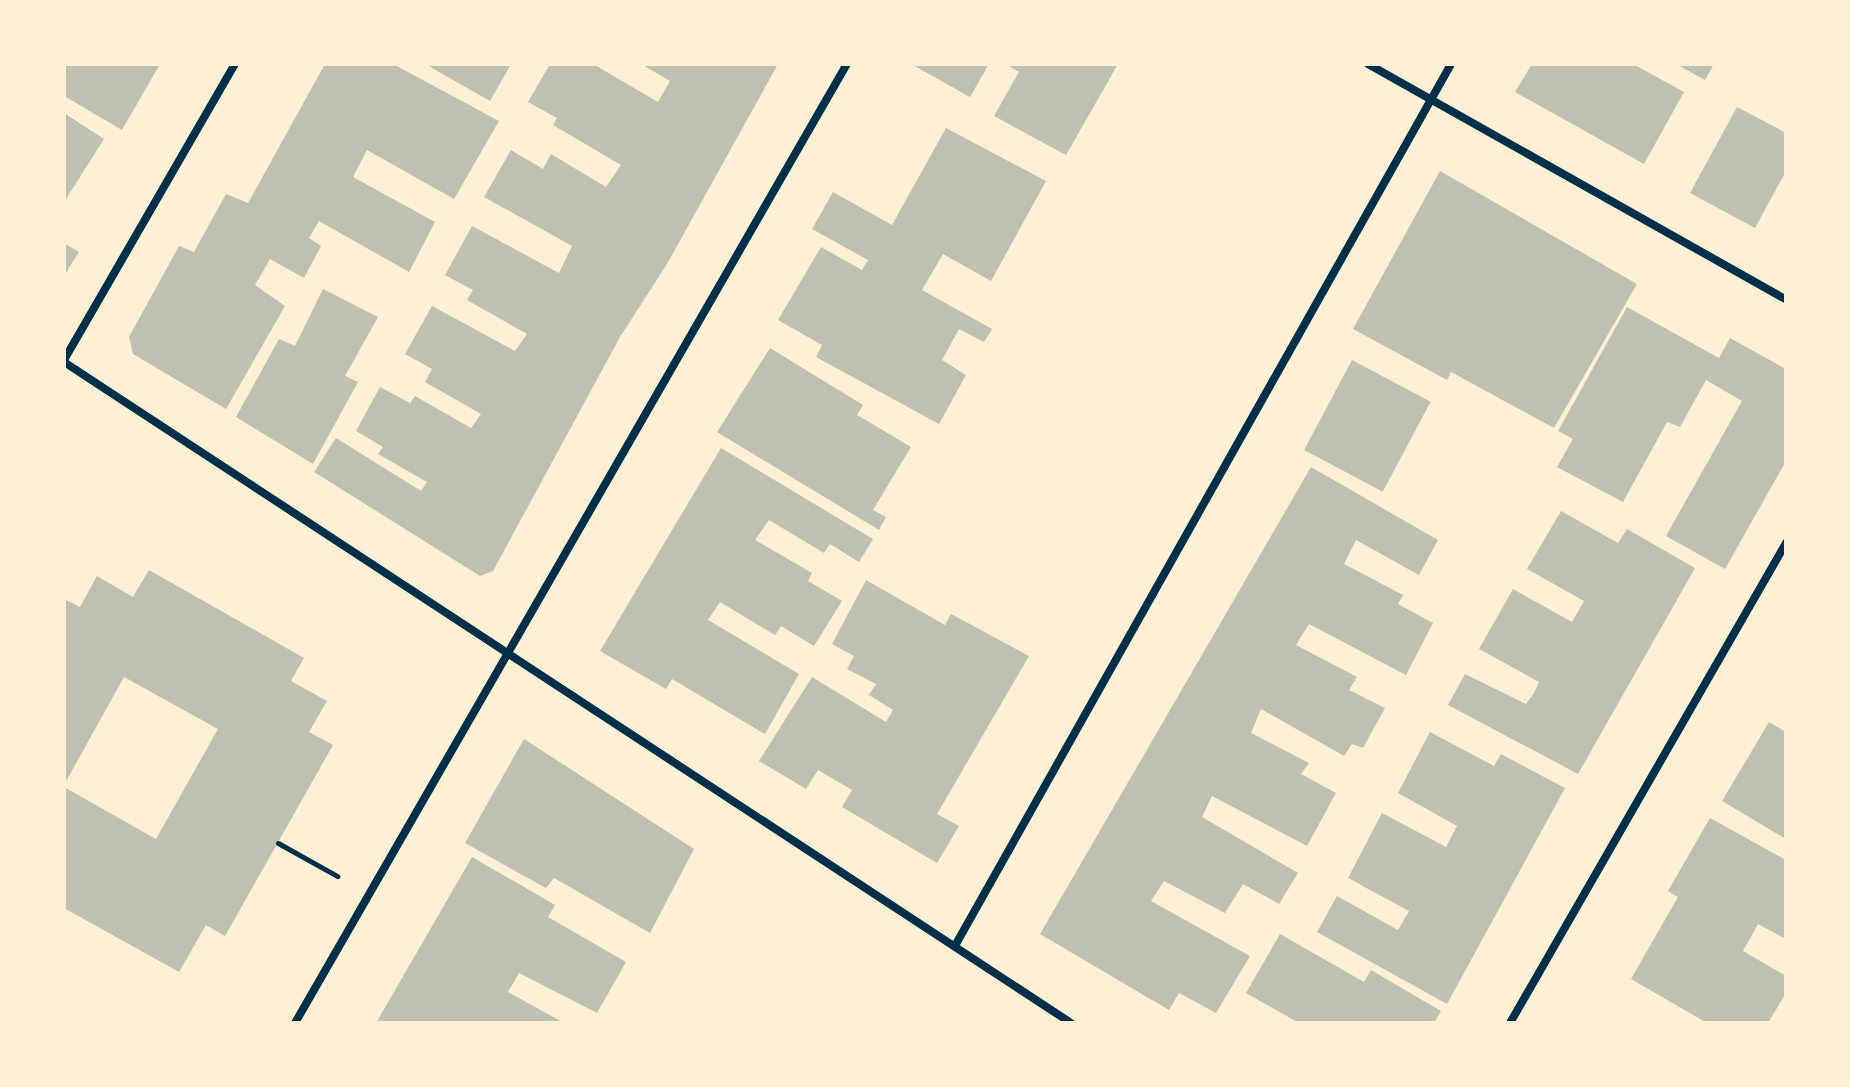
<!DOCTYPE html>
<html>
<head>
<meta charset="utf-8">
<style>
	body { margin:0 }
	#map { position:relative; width:1850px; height:1087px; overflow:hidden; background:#fdf0d5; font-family:Roboto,sans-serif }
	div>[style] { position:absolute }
	.building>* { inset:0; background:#bec0b2; transform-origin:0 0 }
	.path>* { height:5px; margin:-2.5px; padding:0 2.5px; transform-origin:2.5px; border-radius:2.5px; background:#003049 }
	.minor>* { height:8px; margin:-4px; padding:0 4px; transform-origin:4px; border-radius:4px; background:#003049 }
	span { translate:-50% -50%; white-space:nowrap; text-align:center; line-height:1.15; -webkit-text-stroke:6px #fdf0d5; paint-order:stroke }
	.frame { position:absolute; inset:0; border:66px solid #fdf0d5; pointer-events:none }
</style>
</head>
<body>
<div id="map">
	<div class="building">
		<div style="clip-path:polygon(64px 64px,160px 64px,122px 130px,64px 96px)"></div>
		<div style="clip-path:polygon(325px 64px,393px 64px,499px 121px,454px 199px,367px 150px,353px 177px,435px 222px,409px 272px,319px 221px,309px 238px,321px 246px,304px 278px,270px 259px,255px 285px,285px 306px,226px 409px,133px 354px,129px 337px,179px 246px,194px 252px,226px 194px,248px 203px)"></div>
		<div style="clip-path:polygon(425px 64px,506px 64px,510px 66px,490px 101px)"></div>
		<div style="clip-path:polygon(550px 64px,593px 64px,658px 102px,670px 81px,641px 64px,778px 64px,667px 264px,620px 337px,493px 571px,480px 576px,314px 472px,336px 438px,421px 491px,427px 482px,378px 454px,383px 447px,356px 431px,380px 387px,410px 403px,415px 396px,471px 428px,481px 414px,425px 382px,432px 369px,405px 354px,432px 306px,515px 351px,527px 334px,467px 300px,473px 290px,445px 275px,472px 226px,559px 273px,572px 246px,484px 197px,511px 150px,543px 169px,551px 154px,606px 187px,621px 165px,553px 125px,557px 118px,528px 102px)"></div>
		<div style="clip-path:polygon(911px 64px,989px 64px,970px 97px)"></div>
		<div style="clip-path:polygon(1006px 64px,1118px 64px,1066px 155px,994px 116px,1019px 72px)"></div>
		<div style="clip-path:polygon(1532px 64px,1633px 64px,1684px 92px,1644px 164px,1515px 92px)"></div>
		<div style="clip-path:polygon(1676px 64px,1714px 64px,1705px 80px)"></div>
		<div style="clip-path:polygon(1737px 107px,1786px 133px,1786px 171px,1755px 228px,1690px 193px)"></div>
		<div style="clip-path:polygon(64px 113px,104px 139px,64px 202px)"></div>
		<div style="clip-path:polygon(946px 128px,1046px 181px,991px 281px,943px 254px,922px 290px,992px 329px,984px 342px,959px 329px,942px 360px,966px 375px,939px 424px,816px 357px,822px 345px,778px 320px,821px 247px,862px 270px,868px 260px,812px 229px,833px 192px,892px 225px)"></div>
		<div style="clip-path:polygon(1440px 171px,1637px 284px,1554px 428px,1451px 372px,1447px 380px,1353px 329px)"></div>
		<div style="clip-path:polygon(64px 243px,79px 252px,64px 276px)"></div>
		<div style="clip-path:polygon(323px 289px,378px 317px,345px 376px,358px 382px,313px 464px,236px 417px,279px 339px,295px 346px)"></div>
		<div style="clip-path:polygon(1627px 307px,1719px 358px,1730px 338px,1786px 369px,1786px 461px,1725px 569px,1666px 536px,1742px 401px,1706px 380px,1680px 427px,1667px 422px,1623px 502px,1557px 467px,1573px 439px,1558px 431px)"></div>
		<div style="clip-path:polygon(770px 348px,863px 405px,857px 415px,911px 447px,873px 510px,886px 517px,879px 530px,717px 432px)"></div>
		<div style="left:1352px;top:360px;width:89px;height:102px;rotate:28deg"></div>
		<div style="clip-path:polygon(721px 448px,873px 539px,859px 562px,830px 544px,824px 553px,769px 520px,755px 540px,812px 573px,808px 581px,842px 601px,814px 646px,781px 626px,775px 635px,720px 602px,708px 620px,799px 674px,765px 734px,672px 679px,666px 689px,600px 651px)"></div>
		<div style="clip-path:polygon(1311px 467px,1438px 540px,1419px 575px,1356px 540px,1344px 564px,1403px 595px,1398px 604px,1433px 623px,1406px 675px,1309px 624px,1296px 645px,1357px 677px,1349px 690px,1385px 708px,1363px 748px,1352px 744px,1344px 756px,1261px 709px,1251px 733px,1309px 763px,1301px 774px,1336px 793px,1307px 846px,1212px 796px,1202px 817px,1298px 873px,1279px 904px,1243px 884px,1225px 913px,1164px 881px,1151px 901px,1250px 956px,1216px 1013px,1179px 993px,1169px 1010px,1040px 934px)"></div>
		<div style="clip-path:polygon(1561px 511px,1618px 543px,1627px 529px,1695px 568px,1578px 774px,1448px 705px,1465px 674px,1526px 704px,1534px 693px,1539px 682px,1479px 649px,1513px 589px,1572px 622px,1584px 601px,1527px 569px)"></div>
		<div style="clip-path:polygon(149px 570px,304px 658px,291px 681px,327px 701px,309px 732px,333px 745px,225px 936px,206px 925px,179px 972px,64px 908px,64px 787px,156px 839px,218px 729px,124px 677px,64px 785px,64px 599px,80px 607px,97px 576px,133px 597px)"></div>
		<div style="clip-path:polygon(866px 580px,945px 625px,951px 614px,1029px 656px,937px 814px,959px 826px,937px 863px,842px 807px,852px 790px,818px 770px,806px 789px,759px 761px,812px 677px,886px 722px,893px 710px,869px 695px,876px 684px,847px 669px,854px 656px,832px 644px)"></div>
		<div style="clip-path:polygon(1769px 722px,1786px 732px,1786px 839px,1722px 801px)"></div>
		<div style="clip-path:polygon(1430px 732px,1494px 766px,1501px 754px,1565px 788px,1447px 1004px,1317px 932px,1337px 896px,1398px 930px,1409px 911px,1348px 878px,1382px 813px,1446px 847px,1457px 826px,1398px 793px)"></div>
		<div style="clip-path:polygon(524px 739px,694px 849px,650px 933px,554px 878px,546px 888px,465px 843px)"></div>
		<div style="clip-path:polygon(1710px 818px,1786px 860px,1786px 939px,1758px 924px,1743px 951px,1786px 976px,1786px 993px,1768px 1023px,1707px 1023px,1631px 979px,1678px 897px,1668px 891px)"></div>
		<div style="clip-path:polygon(472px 857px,555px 905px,548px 917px,626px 962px,597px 1013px,519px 973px,508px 992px,564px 1023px,376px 1023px)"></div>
		<div style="clip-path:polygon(1280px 934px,1364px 982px,1371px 970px,1441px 1011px,1434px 1023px,1299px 1023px,1246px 993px)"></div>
	</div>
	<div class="path">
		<div style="left:278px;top:843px;width:68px;rotate:29.2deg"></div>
	</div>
	<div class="minor">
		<div style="left:1368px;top:64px;width:480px;rotate:29.4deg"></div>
		<div style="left:64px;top:360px;width:342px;rotate:-60deg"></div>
		<div style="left:64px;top:362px;width:1205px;rotate:33.28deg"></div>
		<div style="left:956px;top:944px;width:1010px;rotate:-60.64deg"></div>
		<div style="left:295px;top:1023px;width:1107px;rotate:-60.08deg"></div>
		<div style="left:1510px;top:1023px;width:554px;rotate:-60.1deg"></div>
	</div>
	<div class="frame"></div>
</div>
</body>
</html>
